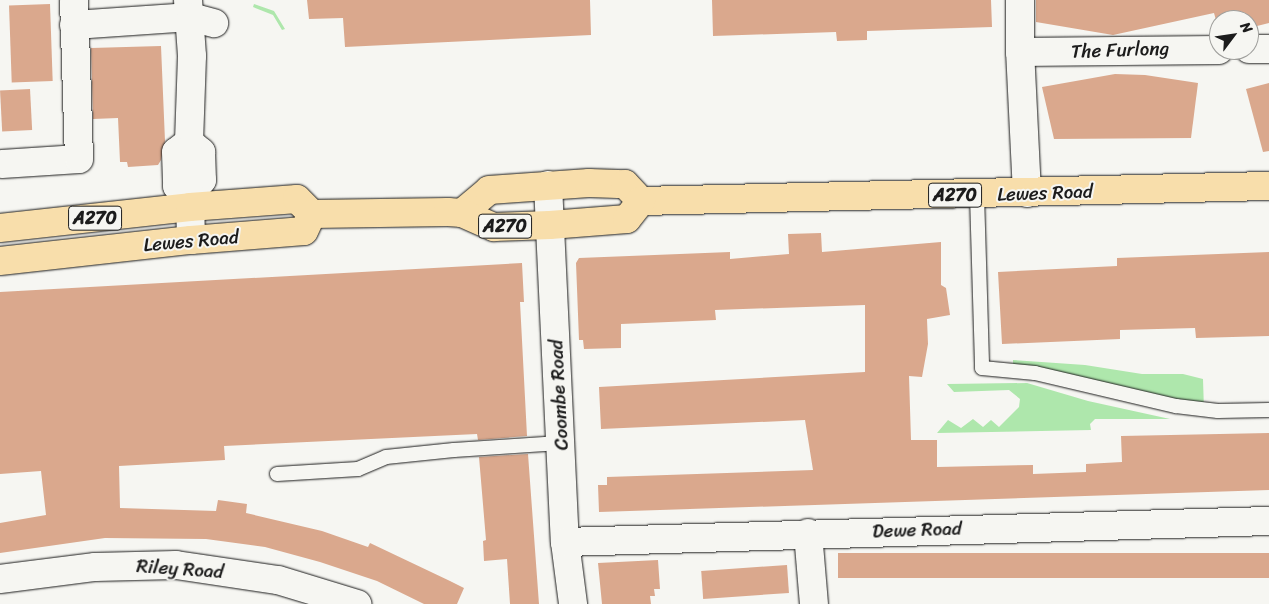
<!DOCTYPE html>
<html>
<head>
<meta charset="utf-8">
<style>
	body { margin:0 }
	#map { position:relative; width:1269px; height:604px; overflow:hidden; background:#f6f6f2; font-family:Sriracha,sans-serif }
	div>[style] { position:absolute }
	.green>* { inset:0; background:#aee7ac }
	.building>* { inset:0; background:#daa88d; transform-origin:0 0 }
	.roads { filter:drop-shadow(0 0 1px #1c1c1c) drop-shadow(0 0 1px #1c1c1c) }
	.lane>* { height:14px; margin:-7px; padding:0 7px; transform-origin:7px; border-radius:7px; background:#f6f6f2 }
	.street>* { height:28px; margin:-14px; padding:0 14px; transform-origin:14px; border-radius:14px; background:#f6f6f2 }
	.primary>* { height:28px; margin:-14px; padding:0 14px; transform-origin:14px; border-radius:14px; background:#f8deab }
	span { translate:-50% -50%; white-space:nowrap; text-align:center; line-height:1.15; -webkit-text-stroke:4px #f6f6f2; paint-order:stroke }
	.shield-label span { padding:1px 4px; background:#f6f6f2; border:1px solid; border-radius:4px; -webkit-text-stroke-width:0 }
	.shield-label { font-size:18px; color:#1c1c1c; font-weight:700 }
	.street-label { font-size:19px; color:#1c1c1c }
	.north { position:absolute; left:1209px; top:10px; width:50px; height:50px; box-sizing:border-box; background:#f6f6f2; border:1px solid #9f9f9c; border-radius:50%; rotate:59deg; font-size:14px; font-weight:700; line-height:20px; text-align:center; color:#1c1c1c }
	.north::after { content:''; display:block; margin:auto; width:18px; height:22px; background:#1c1c1c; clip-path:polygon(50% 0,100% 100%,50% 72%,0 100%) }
</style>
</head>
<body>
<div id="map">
	<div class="green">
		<div style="clip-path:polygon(254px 4px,274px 11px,285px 29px,282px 30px,273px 15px,253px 7px)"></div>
		<div style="clip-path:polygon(1013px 360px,1085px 365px,1142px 374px,1183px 374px,1203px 379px,1204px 410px,1013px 370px)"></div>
		<div style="clip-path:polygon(1027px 383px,1088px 401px,1170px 419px,1095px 419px,1090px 424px,1091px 430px,937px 433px,948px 420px,961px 428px,973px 419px,983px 427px,991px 420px,999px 427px,1019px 407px,1020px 399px,1009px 390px,954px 392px,947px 384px)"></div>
	</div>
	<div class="building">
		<div style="clip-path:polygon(307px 0,590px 0,591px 35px,345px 47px,343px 18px,309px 19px)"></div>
		<div style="clip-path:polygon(712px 0,991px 0,992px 27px,867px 31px,867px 40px,837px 41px,836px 32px,713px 36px)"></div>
		<div style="clip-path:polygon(1036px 0,1269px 0,1269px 23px,1249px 28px,1249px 20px,1219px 20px,1219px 31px,1214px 13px,1113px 35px,1036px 22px)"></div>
		<div style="left:50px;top:4px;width:77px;height:41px;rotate:88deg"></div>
		<div style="clip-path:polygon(161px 46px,165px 141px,161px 160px,158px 165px,128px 167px,127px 162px,120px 162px,118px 118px,93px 119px,91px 48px)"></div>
		<div style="clip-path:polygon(1115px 74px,1145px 75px,1198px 83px,1191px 138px,1054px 139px,1042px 87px)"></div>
		<div style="clip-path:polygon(1269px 83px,1269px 151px,1263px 152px,1246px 89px)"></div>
		<div style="left:30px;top:89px;width:41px;height:30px;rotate:87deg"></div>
		<div style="clip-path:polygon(821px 233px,822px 252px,941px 242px,941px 285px,946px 288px,950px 315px,927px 319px,928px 344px,922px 377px,909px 376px,911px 440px,937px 440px,937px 467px,1033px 465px,1033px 474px,1086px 472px,1086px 464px,1122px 462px,1121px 436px,1269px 433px,1269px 490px,599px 512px,598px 485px,607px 485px,607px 477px,813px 470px,805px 420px,601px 429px,599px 387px,865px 372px,865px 305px,715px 310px,716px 320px,621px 324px,621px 348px,584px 349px,583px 340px,579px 340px,576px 263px,579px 258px,730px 252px,730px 259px,789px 254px,788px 234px)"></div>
		<div style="clip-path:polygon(1269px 252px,1269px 336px,1196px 338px,1195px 328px,1120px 330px,1120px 339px,1002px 344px,998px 272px,1117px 266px,1117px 258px)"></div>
		<div style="clip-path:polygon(522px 263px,524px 302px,520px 302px,527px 436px,478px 440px,477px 434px,224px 446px,225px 460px,119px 466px,120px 508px,216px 511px,218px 500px,247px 504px,246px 513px,322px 531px,368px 547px,370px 543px,450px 581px,464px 588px,457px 604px,424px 604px,377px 581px,320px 562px,265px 547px,206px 539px,105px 538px,0 553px,0 523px,46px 515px,41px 471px,0 474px,0 292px)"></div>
		<div style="clip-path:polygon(528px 454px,539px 604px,510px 604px,507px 559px,484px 561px,483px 541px,486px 540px,479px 457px)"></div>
		<div style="left:1269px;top:553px;width:25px;height:431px;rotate:90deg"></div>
		<div style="clip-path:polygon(658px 560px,660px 589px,654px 589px,655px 596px,650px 596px,651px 604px,602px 604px,598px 563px)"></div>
		<div style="left:787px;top:565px;width:28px;height:86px;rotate:86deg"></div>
	</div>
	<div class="roads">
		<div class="lane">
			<div style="left:977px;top:195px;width:173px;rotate:88.3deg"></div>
			<div style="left:982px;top:368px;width:53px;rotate:5.4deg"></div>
			<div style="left:1035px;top:373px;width:145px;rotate:13.2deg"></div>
			<div style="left:1176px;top:406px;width:42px;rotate:6.8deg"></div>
			<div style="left:1218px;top:411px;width:51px;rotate:-1.1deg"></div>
			<div style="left:277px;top:474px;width:81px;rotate:-3.5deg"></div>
			<div style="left:358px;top:469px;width:30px;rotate:-23deg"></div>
			<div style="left:386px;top:457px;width:68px;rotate:-5.9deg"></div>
			<div style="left:454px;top:450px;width:106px;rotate:-3.8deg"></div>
		</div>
		<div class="street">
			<div style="left:188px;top:0;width:56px;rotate:85.9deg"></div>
			<div style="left:192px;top:56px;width:86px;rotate:92deg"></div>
			<div style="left:1020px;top:0;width:52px;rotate:90deg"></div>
			<div style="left:74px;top:25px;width:117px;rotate:-3.9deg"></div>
			<div style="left:191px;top:17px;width:24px;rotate:15deg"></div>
			<div style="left:1249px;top:49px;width:20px"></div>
			<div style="left:189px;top:142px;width:16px;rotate:40deg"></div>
			<div style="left:201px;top:152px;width:28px;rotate:88deg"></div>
			<div style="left:202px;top:180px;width:18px;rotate:131deg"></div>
			<div style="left:190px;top:194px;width:46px;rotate:88.8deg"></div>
			<div style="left:189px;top:142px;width:16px;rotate:142deg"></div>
			<div style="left:176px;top:152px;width:34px;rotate:88deg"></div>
			<div style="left:177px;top:186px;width:15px;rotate:32deg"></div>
			<div style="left:2px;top:164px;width:77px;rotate:-3.7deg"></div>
			<div style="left:79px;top:159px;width:159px;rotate:-91.8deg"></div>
			<div style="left:548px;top:185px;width:357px;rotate:87.3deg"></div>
			<div style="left:565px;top:542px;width:63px;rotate:82.6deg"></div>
			<div style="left:1027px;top:193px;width:141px;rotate:-92.8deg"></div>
			<div style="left:1020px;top:52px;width:199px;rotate:-0.6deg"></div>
			<div style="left:808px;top:533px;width:71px;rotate:85.2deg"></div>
			<div style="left:565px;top:542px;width:704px;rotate:-1.71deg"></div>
			<div style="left:0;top:579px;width:96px;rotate:-7.2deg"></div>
			<div style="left:95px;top:567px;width:81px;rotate:-1.4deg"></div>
			<div style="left:176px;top:565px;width:103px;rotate:8.4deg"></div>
			<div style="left:278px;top:580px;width:83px;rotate:16.9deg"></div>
		</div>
		<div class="primary">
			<div style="left:462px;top:213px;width:35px;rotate:-40deg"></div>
			<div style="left:489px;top:190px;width:100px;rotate:-4deg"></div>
			<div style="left:589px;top:183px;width:36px;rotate:2deg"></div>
			<div style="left:625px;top:184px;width:23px;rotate:47deg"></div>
			<div style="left:641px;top:201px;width:628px;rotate:-1.37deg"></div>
			<div style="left:0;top:228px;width:191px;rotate:-6.3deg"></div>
			<div style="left:190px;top:207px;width:107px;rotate:-4.3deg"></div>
			<div style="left:297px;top:199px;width:21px;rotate:45deg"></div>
			<div style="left:312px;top:214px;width:136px;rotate:-0.8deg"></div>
			<div style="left:448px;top:212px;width:14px;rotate:4deg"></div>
			<div style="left:462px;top:213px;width:35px;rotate:24deg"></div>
			<div style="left:494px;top:227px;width:56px;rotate:-2deg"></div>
			<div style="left:550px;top:225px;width:77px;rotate:-4.5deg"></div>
			<div style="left:627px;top:219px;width:23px;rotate:-52deg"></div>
			<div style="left:0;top:261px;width:192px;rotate:-6.3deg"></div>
			<div style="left:191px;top:240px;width:113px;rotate:-4.6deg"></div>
			<div style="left:304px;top:231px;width:19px;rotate:-65deg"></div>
		</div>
	</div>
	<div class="shield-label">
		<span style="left:955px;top:195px">A270</span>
		<span style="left:95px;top:218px">A270</span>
		<span style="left:505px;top:226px">A270</span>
	</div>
	<div class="street-label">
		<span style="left:1120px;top:50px;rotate:-2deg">The Furlong</span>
		<span style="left:1045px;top:193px;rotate:-2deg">Lewes Road</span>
		<span style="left:191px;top:241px;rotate:-5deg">Lewes Road</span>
		<span style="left:559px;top:395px;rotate:-93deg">Coombe Road</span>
		<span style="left:917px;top:530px;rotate:-2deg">Dewe Road</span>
		<span style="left:180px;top:569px;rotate:4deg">Riley Road</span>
	</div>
	<div class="north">N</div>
</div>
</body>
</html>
